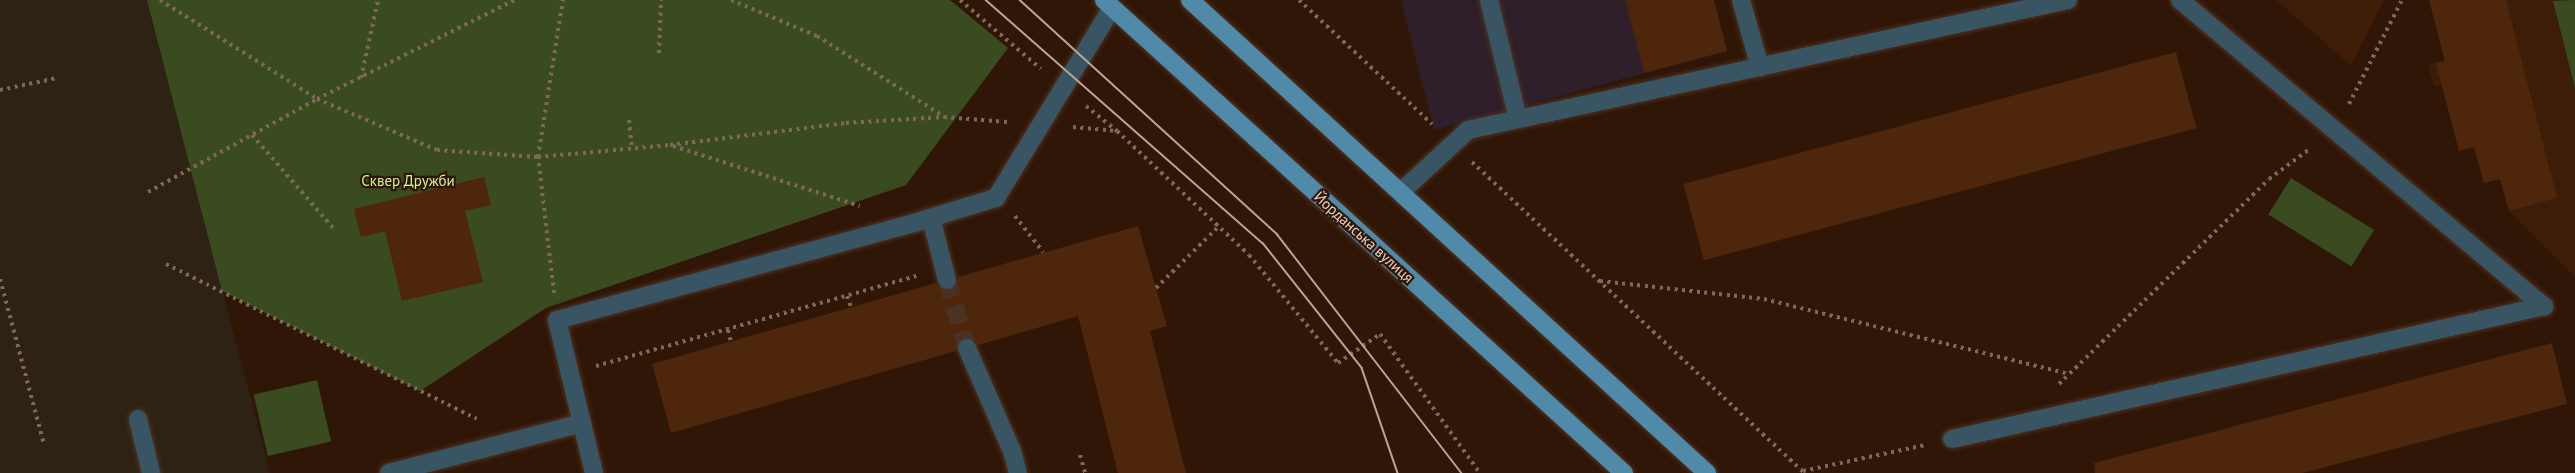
<!DOCTYPE html>
<html>
<head>
<meta charset="utf-8">
<style>
	body { margin:0 }
	#map { position:relative; width:2575px; height:473px; overflow:hidden; background:#301606; font-family:"PT Sans",sans-serif }
	div>[style] { position:absolute }
	.commercial>* { inset:0; background:#2e2214 }
	.built>* { inset:0; background:#3d1d08 }
	.medical>* { inset:0; background:#2e1f2a }
	.green>* { inset:0; background:#3a4b20; transform-origin:0 0 }
	.building>* { inset:0; background:#4e260b; transform-origin:0 0 }
	.minor-tunnel>* { height:18px; margin-top:-9px; transform-origin:0; background:repeating-linear-gradient(90deg,#4b3223 0 18px,transparent 0 27px) }
	.path>* { height:4px; margin-top:-2px; transform-origin:0; background:repeating-linear-gradient(90deg,#7e685a 0 3px,transparent 0 7.5px) }
	.roads { filter:drop-shadow(0 0 2px #4d3425) drop-shadow(0 0 2px #4d3425) }
	.minor>* { height:18px; margin:-9px; padding:0 9px; transform-origin:9px; border-radius:9px; background:#395463 }
	.major>* { height:18px; margin:-9px; padding:0 9px; transform-origin:9px; border-radius:9px; background:#5189a8 }
	.tram>* { height:1.5px; margin:-0.75px; padding:0 0.75px; transform-origin:0.75px; border-radius:0.75px; background:#b8a499 }
	span { translate:-50% -50%; white-space:nowrap; text-align:center; line-height:1.15; -webkit-text-stroke:4.5px #301606; paint-order:stroke }
	.park-label { font-size:15px; color:#cff39b }
	.street-label { font-size:15px; color:#e4d2c8 }
</style>
</head>
<body>
<div id="map">
	<div class="commercial">
		<div style="clip-path:polygon(0 0,147px 0,270px 473px,0 473px)"></div>
	</div>
	<div class="built">
		<div style="clip-path:polygon(2276px 0,2384px 0,2351px 66px)"></div>
		<div style="clip-path:polygon(2429px 0,2575px 0,2575px 277px,2509px 211px,2500px 179px,2484px 183px,2474px 147px,2459px 151px,2442px 85px,2434px 86px,2428px 65px,2445px 61px)"></div>
	</div>
	<div class="medical">
		<div style="clip-path:polygon(1401px 0,1714px 0,1727px 51px,1434px 130px)"></div>
	</div>
	<div class="green">
		<div style="clip-path:polygon(147px 0,950px 0,1008px 48px,906px 185px,546px 308px,420px 391px,222px 291px)"></div>
		<div style="clip-path:polygon(2575px 0,2575px 88px,2553px 1px)"></div>
		<div style="left:2291px;top:178px;width:98px;height:43px;rotate:32deg"></div>
		<div style="left:317px;top:380px;width:63px;height:65px;rotate:77deg"></div>
	</div>
	<div class="building">
		<div style="clip-path:polygon(1625px 0,1714px 0,1727px 51px,1644px 73px)"></div>
		<div style="clip-path:polygon(2429px 0,2506px 0,2557px 198px,2509px 211px,2500px 179px,2484px 183px,2474px 147px,2459px 151px,2436px 63px,2445px 61px)"></div>
		<div style="left:2176px;top:52px;width:79px;height:510px;rotate:75deg"></div>
		<div style="clip-path:polygon(484px 177px,491px 205px,465px 211px,483px 282px,402px 301px,385px 231px,361px 237px,354px 209px)"></div>
		<div style="clip-path:polygon(1138px 226px,1167px 326px,1150px 331px,1186px 473px,1118px 473px,1078px 316px,978px 345px,973px 339px,963px 338px,958px 342px,956px 351px,671px 433px,652px 364px,936px 283px,943px 291px,950px 291px,958px 284px,958px 277px)"></div>
		<div style="clip-path:polygon(2552px 343px,2567px 404px,2302px 473px,2095px 473px,2094px 463px)"></div>
	</div>
	<div class="minor-tunnel">
		<div style="left:947px;top:280px;width:71px;rotate:73.6deg"></div>
	</div>
	<div class="path">
		<div style="left:160px;top:0;width:186px;rotate:32.2deg"></div>
		<div style="left:317px;top:99px;width:130px;rotate:23deg"></div>
		<div style="left:437px;top:150px;width:101px;rotate:4deg"></div>
		<div style="left:538px;top:157px;width:133px;rotate:-5.2deg"></div>
		<div style="left:670px;top:145px;width:177px;rotate:-7.1deg"></div>
		<div style="left:846px;top:123px;width:98px;rotate:-3.5deg"></div>
		<div style="left:944px;top:117px;width:64px;rotate:4.5deg"></div>
		<div style="left:731px;top:0;width:93px;rotate:22.7deg"></div>
		<div style="left:817px;top:36px;width:149px;rotate:32.4deg"></div>
		<div style="left:960px;top:0;width:106px;rotate:40.4deg"></div>
		<div style="left:1299px;top:0;width:182px;rotate:43deg"></div>
		<div style="left:659px;top:53px;width:53px;rotate:-87.8deg"></div>
		<div style="left:361px;top:78px;width:80px;rotate:-77.7deg"></div>
		<div style="left:0;top:90px;width:58px;rotate:-11.9deg"></div>
		<div style="left:2349px;top:104px;width:117px;rotate:-63deg"></div>
		<div style="left:1086px;top:106px;width:40px;rotate:39deg"></div>
		<div style="left:1117px;top:131px;width:181px;rotate:43.2deg"></div>
		<div style="left:1249px;top:255px;width:140px;rotate:50.5deg"></div>
		<div style="left:1338px;top:363px;width:51px;rotate:-34.6deg"></div>
		<div style="left:1380px;top:334px;width:171px;rotate:54.3deg"></div>
		<div style="left:629px;top:120px;width:27px;rotate:84deg"></div>
		<div style="left:1073px;top:127px;width:44px;rotate:5.2deg"></div>
		<div style="left:252px;top:135px;width:123px;rotate:48.9deg"></div>
		<div style="left:673px;top:146px;width:196px;rotate:17.8deg"></div>
		<div style="left:1472px;top:162px;width:455px;rotate:43.1deg"></div>
		<div style="left:148px;top:192px;width:193px;rotate:-28.8deg"></div>
		<div style="left:317px;top:99px;width:221px;rotate:-26.6deg"></div>
		<div style="left:1015px;top:216px;width:46px;rotate:52.1deg"></div>
		<div style="left:166px;top:264px;width:347px;rotate:26.5deg"></div>
		<div style="left:0;top:279px;width:171px;rotate:75.1deg"></div>
		<div style="left:1600px;top:281px;width:165px;rotate:6.3deg"></div>
		<div style="left:1764px;top:299px;width:315px;rotate:13.8deg"></div>
		<div style="left:1156px;top:288px;width:88px;rotate:-44.5deg"></div>
		<div style="left:554px;top:293px;width:137px;rotate:-96.7deg"></div>
		<div style="left:538px;top:157px;width:159px;rotate:-81deg"></div>
		<div style="left:847px;top:296px;width:12px;rotate:70deg"></div>
		<div style="left:728px;top:330px;width:12px;rotate:76deg"></div>
		<div style="left:596px;top:366px;width:333px;rotate:-15.7deg"></div>
		<div style="left:2059px;top:384px;width:293px;rotate:-44.3deg"></div>
		<div style="left:2269px;top:179px;width:52px;rotate:-36.4deg"></div>
		<div style="left:1080px;top:455px;width:19px;rotate:74deg"></div>
		<div style="left:1803px;top:471px;width:125px;rotate:-12deg"></div>
	</div>
	<div class="roads">
		<div class="minor">
			<div style="left:1489px;top:0;width:122px;rotate:76.3deg"></div>
			<div style="left:1741px;top:0;width:70px;rotate:74.2deg"></div>
			<div style="left:2180px;top:0;width:476px;rotate:40.1deg"></div>
			<div style="left:1402px;top:191px;width:90px;rotate:-42.7deg"></div>
			<div style="left:1468px;top:130px;width:614px;rotate:-12.23deg"></div>
			<div style="left:931px;top:218px;width:64px;rotate:75.5deg"></div>
			<div style="left:967px;top:348px;width:112px;rotate:66.4deg"></div>
			<div style="left:1012px;top:451px;width:23px;rotate:75deg"></div>
			<div style="left:138px;top:419px;width:56px;rotate:76.5deg"></div>
			<div style="left:1952px;top:439px;width:607px;rotate:-12.66deg"></div>
			<div style="left:389px;top:473px;width:199px;rotate:-14.5deg"></div>
			<div style="left:594px;top:473px;width:157px;rotate:-103.6deg"></div>
			<div style="left:557px;top:320px;width:370px;rotate:-15.2deg"></div>
			<div style="left:914px;top:223px;width:86px;rotate:-17deg"></div>
			<div style="left:996px;top:198px;width:223px;rotate:-58.6deg"></div>
		</div>
		<div class="major">
			<div style="left:1104px;top:0;width:703px;rotate:42.29deg"></div>
			<div style="left:1190px;top:0;width:701px;rotate:42.46deg"></div>
		</div>
	</div>
	<div class="tram">
		<div style="left:986px;top:0;width:368px;rotate:41.3deg"></div>
		<div style="left:1263px;top:243px;width:159px;rotate:51.6deg"></div>
		<div style="left:1362px;top:368px;width:111px;rotate:71.1deg"></div>
		<div style="left:1020px;top:0;width:348px;rotate:42.3deg"></div>
		<div style="left:1277px;top:234px;width:302px;rotate:52.3deg"></div>
	</div>
	<div class="park-label">
		<span style="left:408px;top:181px">Сквер Дружби</span>
	</div>
	<div class="street-label">
		<span style="left:1364px;top:237px;rotate:42deg">Йорданська вулиця</span>
	</div>
</div>
</body>
</html>
